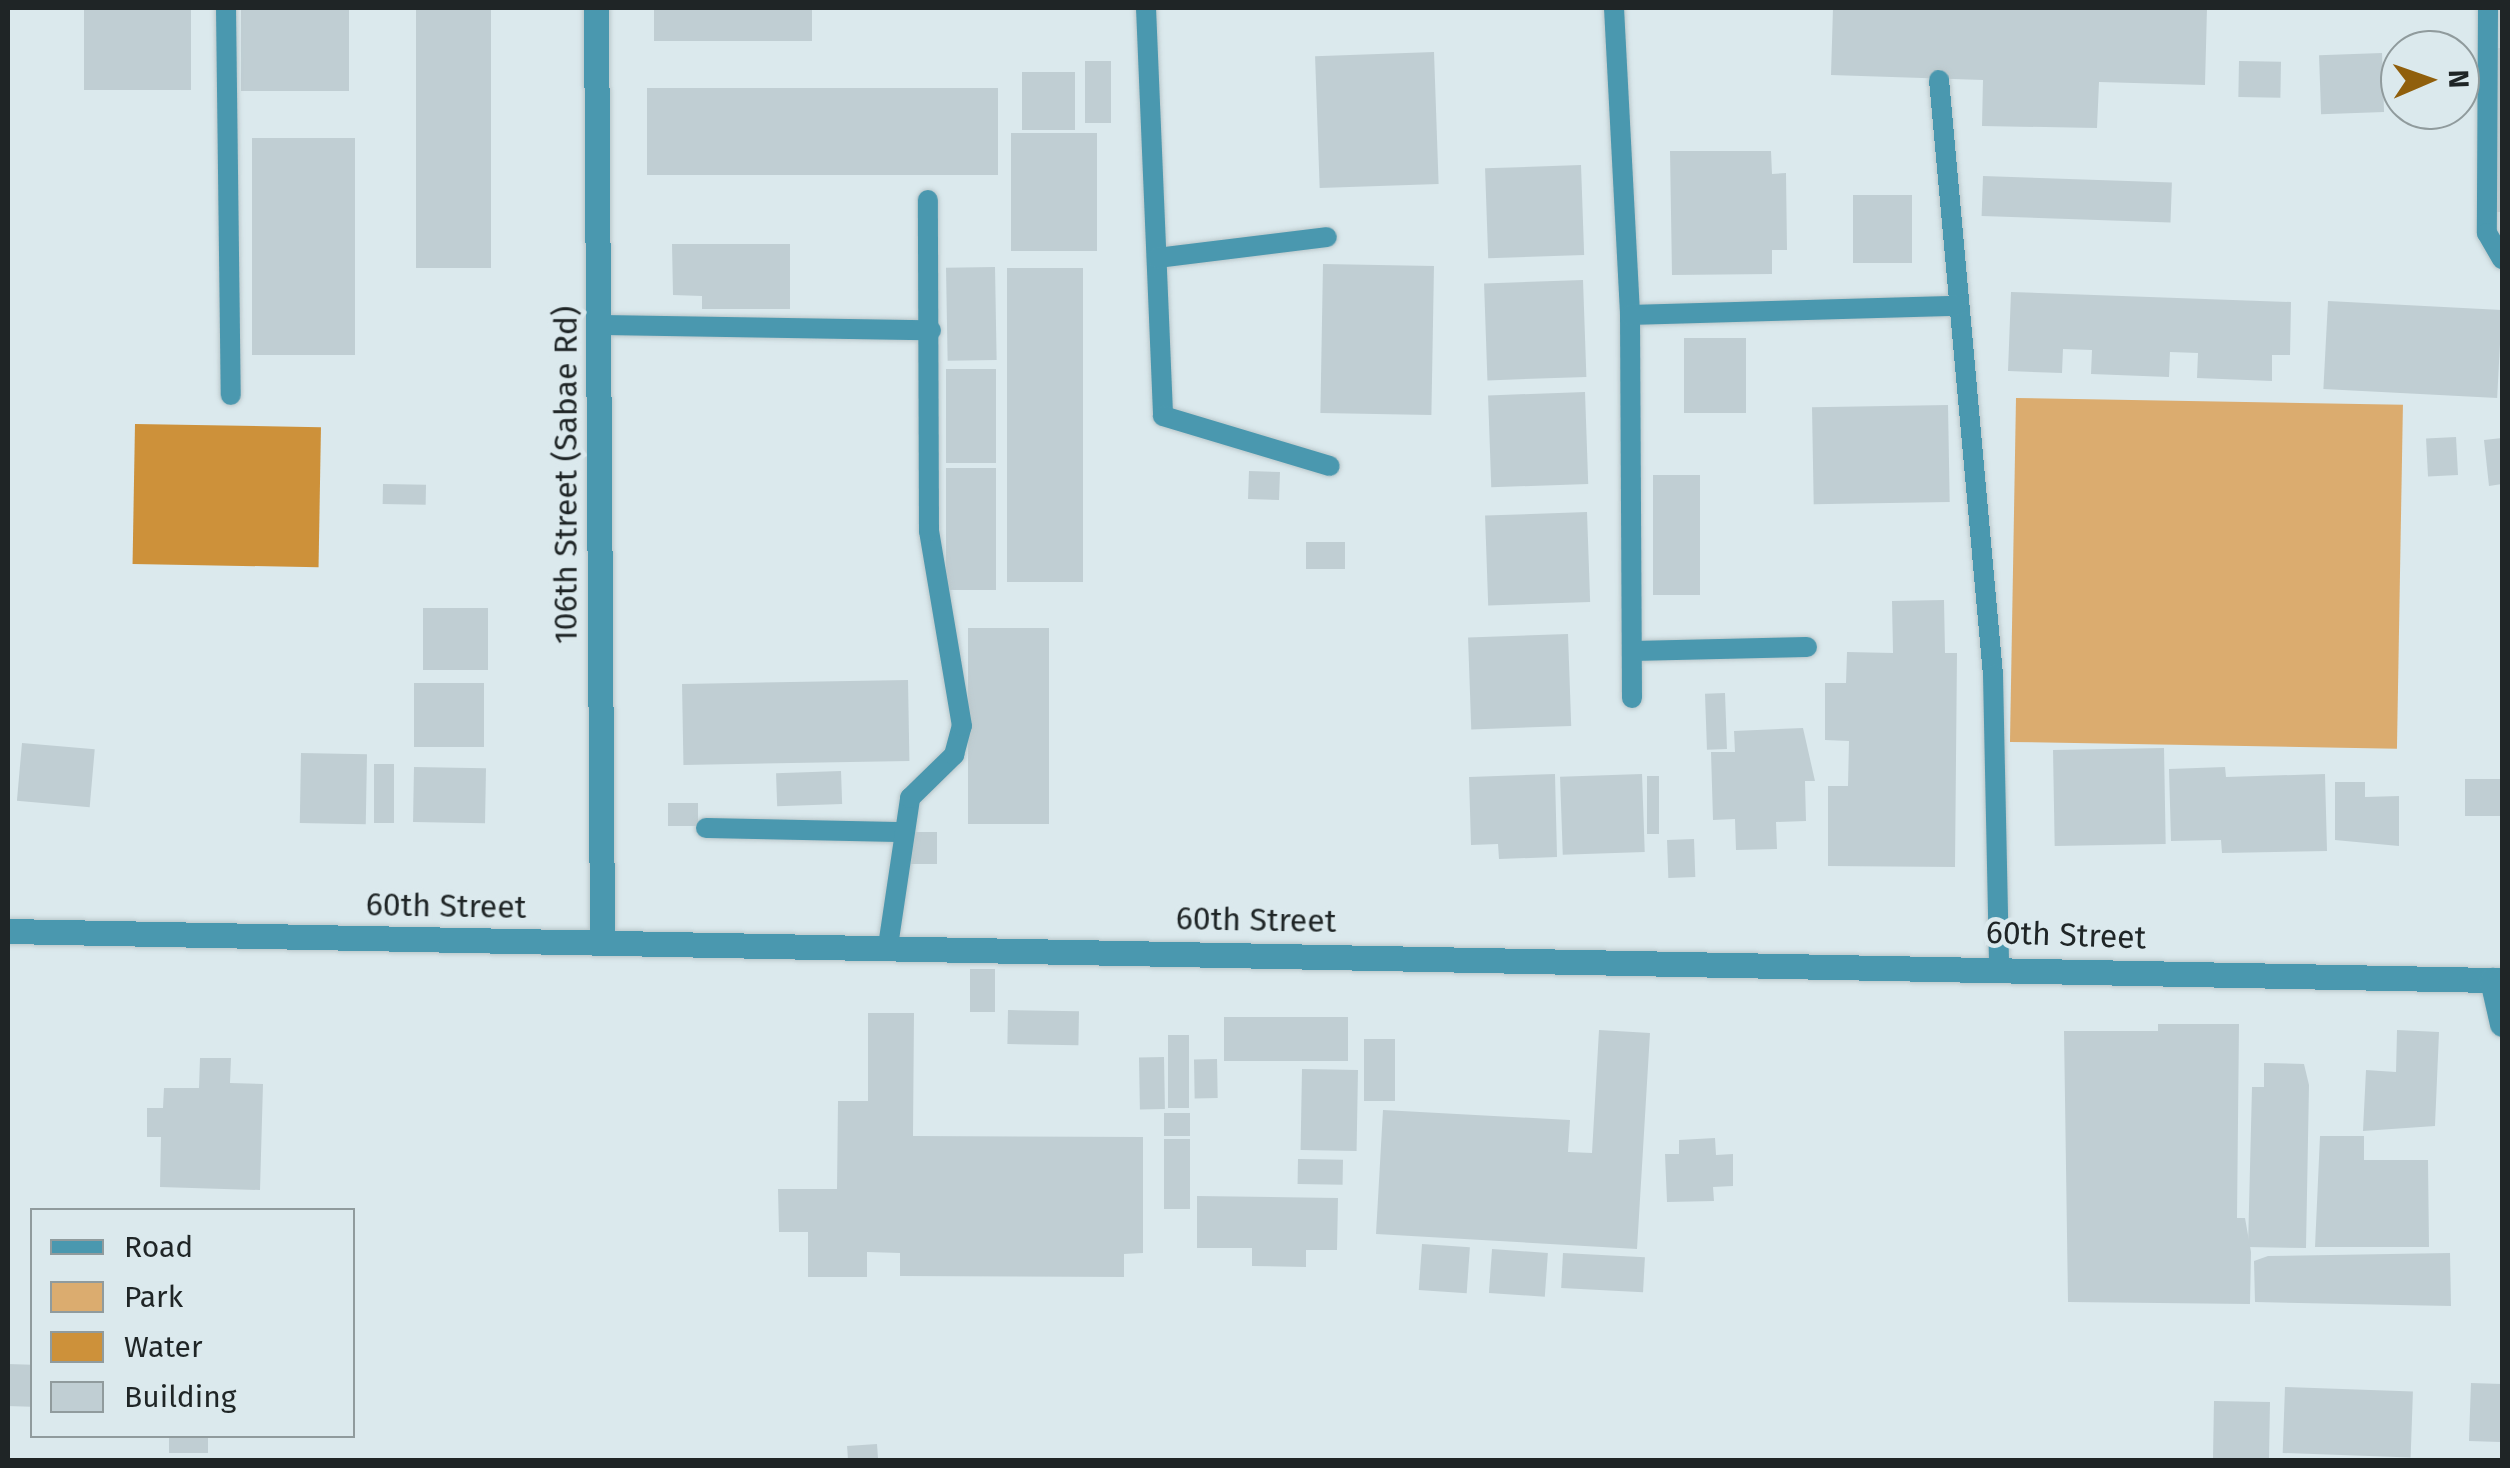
<!DOCTYPE html>
<html>
<head>
<meta charset="utf-8">
<style>
	body { margin:0 }
	#map { position:relative; width:2510px; height:1468px; overflow:hidden; background:#dbe9ed; font-family:"Fira Sans",sans-serif }
	div>[style] { position:absolute }
	.green>* { inset:0; background:#dbac6f; transform-origin:0 0 }
	.water>* { inset:0; background:#cd913a; transform-origin:0 0 }
	.building>* { inset:0; background:#c0ced3; transform-origin:0 0 }
	.roads { filter:drop-shadow(0 0 2px #b9c6c9) drop-shadow(0 0 2px #b9c6c9) }
	.lane>* { height:20px; margin:-10px; padding:0 10px; transform-origin:10px; border-radius:10px; background:#4a98af }
	.street>* { height:25px; margin:-12.5px; padding:0 12.5px; transform-origin:12.5px; border-radius:12.5px; background:#4a98af }
	span { translate:-50% -50%; white-space:nowrap; text-align:center; line-height:1.15; -webkit-text-stroke:9px #dbe9ed; paint-order:stroke }
	.street-label { font-size:32px; color:#1f2526 }
	.frame { position:absolute; inset:0; border:10px solid #1f2526; pointer-events:none }
	.legend { position:absolute; left:30px; top:1208px; width:325px; height:230px; box-sizing:border-box; background:#dbe9ed; border:2px solid #909b9d; margin:0; padding:12px 18px; list-style:none; font-size:30px; color:#1f2526 }
	.legend li { display:flex; align-items:center; gap:20px; height:50px }
	.legend b { width:50px; border:2px solid #909b9d }
	.north { position:absolute; left:2380px; top:30px; width:100px; height:100px; box-sizing:border-box; background:#dbe9ed; border:2px solid #909b9d; border-radius:50%; rotate:88deg; font-size:28px; font-weight:700; line-height:40px; text-align:center; color:#1f2526 }
	.north::after { content:''; display:block; margin:auto; width:35px; height:45px; background:#905f0c; clip-path:polygon(50% 0,100% 100%,50% 72%,0 100%) }
</style>
</head>
<body>
<div id="map">
	<div class="green">
		<div style="left:2016px;top:398px;width:387px;height:344px;rotate:1deg"></div>
	</div>
	<div class="water">
		<div style="left:135px;top:424px;width:186px;height:140px;rotate:1deg"></div>
	</div>
	<div class="building">
		<div style="left:84px;top:8px;width:107px;height:82px"></div>
		<div style="left:241px;top:8px;width:108px;height:83px"></div>
		<div style="left:416px;top:8px;width:75px;height:260px"></div>
		<div style="left:654px;top:8px;width:158px;height:33px"></div>
		<div style="clip-path:polygon(1833px 8px,2207px 8px,2205px 85px,2099px 82px,2097px 128px,1982px 126px,1983px 80px,1831px 75px)"></div>
		<div style="left:2494px;top:48px;width:8px;height:164px"></div>
		<div style="left:1434px;top:52px;width:132px;height:119px;rotate:88deg"></div>
		<div style="left:2382px;top:53px;width:59px;height:63px;rotate:88deg"></div>
		<div style="left:1085px;top:61px;width:26px;height:62px"></div>
		<div style="left:2239px;top:61px;width:42px;height:36px;rotate:1deg"></div>
		<div style="left:1022px;top:72px;width:53px;height:58px"></div>
		<div style="left:647px;top:88px;width:351px;height:87px"></div>
		<div style="left:1011px;top:133px;width:86px;height:118px"></div>
		<div style="left:252px;top:138px;width:103px;height:217px"></div>
		<div style="clip-path:polygon(1670px 151px,1771px 151px,1772px 174px,1786px 173px,1787px 250px,1772px 250px,1772px 274px,1672px 275px)"></div>
		<div style="left:1581px;top:165px;width:90px;height:96px;rotate:88deg"></div>
		<div style="left:1983px;top:176px;width:189px;height:40px;rotate:2deg"></div>
		<div style="left:1853px;top:195px;width:59px;height:68px"></div>
		<div style="clip-path:polygon(672px 244px,790px 244px,790px 309px,702px 309px,702px 296px,673px 295px)"></div>
		<div style="left:1323px;top:264px;width:111px;height:149px;rotate:1deg"></div>
		<div style="left:995px;top:267px;width:93px;height:49px;rotate:89deg"></div>
		<div style="left:1007px;top:268px;width:76px;height:314px"></div>
		<div style="left:1583px;top:280px;width:97px;height:99px;rotate:88deg"></div>
		<div style="clip-path:polygon(2011px 292px,2291px 302px,2290px 355px,2272px 355px,2272px 381px,2197px 378px,2198px 353px,2170px 352px,2169px 377px,2091px 374px,2092px 350px,2063px 349px,2062px 373px,2008px 371px)"></div>
		<div style="left:2328px;top:301px;width:174px;height:88px;rotate:3deg"></div>
		<div style="left:1684px;top:338px;width:62px;height:75px"></div>
		<div style="left:946px;top:369px;width:50px;height:94px"></div>
		<div style="left:1585px;top:392px;width:92px;height:97px;rotate:88deg"></div>
		<div style="left:1948px;top:405px;width:97px;height:136px;rotate:89deg"></div>
		<div style="left:2456px;top:437px;width:38px;height:30px;rotate:87deg"></div>
		<div style="clip-path:polygon(2502px 438px,2502px 484px,2489px 486px,2484px 440px)"></div>
		<div style="left:946px;top:468px;width:50px;height:122px"></div>
		<div style="left:1249px;top:471px;width:31px;height:28px;rotate:2deg"></div>
		<div style="left:1700px;top:475px;width:120px;height:47px;rotate:90deg"></div>
		<div style="left:383px;top:484px;width:43px;height:20px;rotate:1deg"></div>
		<div style="left:1587px;top:512px;width:90px;height:102px;rotate:88deg"></div>
		<div style="left:1306px;top:542px;width:39px;height:27px"></div>
		<div style="clip-path:polygon(1944px 600px,1945px 653px,1957px 653px,1955px 867px,1828px 866px,1828px 786px,1848px 786px,1849px 741px,1825px 740px,1825px 683px,1846px 683px,1847px 652px,1893px 653px,1892px 601px)"></div>
		<div style="left:423px;top:608px;width:65px;height:62px"></div>
		<div style="left:968px;top:628px;width:81px;height:196px"></div>
		<div style="left:1568px;top:634px;width:92px;height:100px;rotate:88deg"></div>
		<div style="left:908px;top:680px;width:81px;height:226px;rotate:89deg"></div>
		<div style="left:414px;top:683px;width:70px;height:64px"></div>
		<div style="left:1725px;top:693px;width:56px;height:20px;rotate:88deg"></div>
		<div style="clip-path:polygon(1803px 728px,1815px 781px,1805px 781px,1806px 821px,1776px 822px,1777px 849px,1736px 850px,1735px 819px,1713px 820px,1711px 752px,1735px 752px,1734px 731px)"></div>
		<div style="left:22px;top:743px;width:73px;height:58px;rotate:5deg"></div>
		<div style="left:2164px;top:748px;width:96px;height:111px;rotate:89deg"></div>
		<div style="left:301px;top:753px;width:66px;height:70px;rotate:1deg"></div>
		<div style="left:374px;top:764px;width:20px;height:59px"></div>
		<div style="left:414px;top:767px;width:72px;height:55px;rotate:1deg"></div>
		<div style="clip-path:polygon(2225px 767px,2226px 777px,2325px 774px,2327px 851px,2222px 853px,2221px 840px,2171px 841px,2169px 769px)"></div>
		<div style="left:841px;top:771px;width:33px;height:65px;rotate:88deg"></div>
		<div style="clip-path:polygon(1555px 774px,1557px 857px,1499px 859px,1498px 844px,1471px 845px,1469px 777px)"></div>
		<div style="left:1642px;top:774px;width:78px;height:82px;rotate:88deg"></div>
		<div style="left:1647px;top:776px;width:12px;height:58px"></div>
		<div style="left:2465px;top:779px;width:37px;height:37px"></div>
		<div style="clip-path:polygon(2335px 782px,2365px 782px,2365px 797px,2399px 796px,2399px 846px,2335px 840px)"></div>
		<div style="left:698px;top:803px;width:23px;height:30px;rotate:90deg"></div>
		<div style="left:937px;top:832px;width:32px;height:26px;rotate:90deg"></div>
		<div style="left:1694px;top:839px;width:38px;height:27px;rotate:88deg"></div>
		<div style="left:970px;top:969px;width:25px;height:43px"></div>
		<div style="left:1008px;top:1010px;width:71px;height:34px;rotate:1deg"></div>
		<div style="clip-path:polygon(868px 1013px,914px 1013px,913px 1136px,1143px 1137px,1143px 1253px,1124px 1254px,1124px 1277px,900px 1276px,900px 1253px,867px 1252px,867px 1277px,808px 1277px,808px 1232px,779px 1232px,778px 1189px,837px 1189px,838px 1101px,868px 1101px)"></div>
		<div style="left:1224px;top:1017px;width:124px;height:44px"></div>
		<div style="clip-path:polygon(2158px 1024px,2239px 1024px,2237px 1218px,2245px 1218px,2251px 1252px,2250px 1304px,2068px 1302px,2064px 1031px,2158px 1031px)"></div>
		<div style="clip-path:polygon(1599px 1030px,1650px 1033px,1637px 1249px,1376px 1234px,1383px 1110px,1570px 1120px,1568px 1152px,1592px 1153px)"></div>
		<div style="clip-path:polygon(2397px 1030px,2439px 1032px,2435px 1126px,2363px 1131px,2366px 1070px,2396px 1072px)"></div>
		<div style="left:1168px;top:1035px;width:21px;height:73px"></div>
		<div style="left:1364px;top:1039px;width:31px;height:62px"></div>
		<div style="left:1164px;top:1057px;width:52px;height:25px;rotate:89deg"></div>
		<div style="clip-path:polygon(200px 1058px,231px 1058px,230px 1083px,263px 1084px,260px 1190px,160px 1187px,161px 1137px,147px 1137px,147px 1108px,163px 1108px,164px 1088px,199px 1088px)"></div>
		<div style="left:1217px;top:1059px;width:39px;height:23px;rotate:89deg"></div>
		<div style="clip-path:polygon(2264px 1063px,2304px 1064px,2309px 1085px,2306px 1248px,2248px 1247px,2252px 1087px,2264px 1087px)"></div>
		<div style="left:1302px;top:1069px;width:56px;height:81px;rotate:1deg"></div>
		<div style="left:1164px;top:1113px;width:26px;height:23px"></div>
		<div style="clip-path:polygon(2320px 1136px,2364px 1136px,2364px 1160px,2428px 1160px,2429px 1247px,2315px 1247px)"></div>
		<div style="clip-path:polygon(1715px 1138px,1716px 1155px,1733px 1154px,1733px 1186px,1713px 1187px,1714px 1201px,1667px 1202px,1665px 1154px,1679px 1154px,1679px 1140px)"></div>
		<div style="left:1164px;top:1139px;width:26px;height:70px"></div>
		<div style="left:1298px;top:1159px;width:45px;height:25px;rotate:1deg"></div>
		<div style="clip-path:polygon(1197px 1196px,1338px 1198px,1337px 1250px,1306px 1250px,1306px 1267px,1252px 1266px,1252px 1248px,1197px 1248px)"></div>
		<div style="left:1422px;top:1244px;width:48px;height:46px;rotate:4deg"></div>
		<div style="left:1492px;top:1249px;width:56px;height:44px;rotate:4deg"></div>
		<div style="left:1563px;top:1253px;width:82px;height:35px;rotate:3deg"></div>
		<div style="clip-path:polygon(2450px 1253px,2451px 1306px,2255px 1302px,2254px 1261px,2268px 1256px)"></div>
		<div style="left:8px;top:1364px;width:24px;height:42px;rotate:2deg"></div>
		<div style="left:2471px;top:1383px;width:31px;height:58px;rotate:2deg"></div>
		<div style="left:2285px;top:1387px;width:128px;height:66px;rotate:2deg"></div>
		<div style="left:2214px;top:1401px;width:56px;height:59px;rotate:1deg"></div>
		<div style="left:169px;top:1436px;width:39px;height:17px"></div>
		<div style="left:877px;top:1444px;width:16px;height:30px;rotate:86deg"></div>
	</div>
	<div class="roads">
		<div class="lane">
			<div style="left:226px;top:8px;width:387px;rotate:89.3deg"></div>
			<div style="left:1146px;top:8px;width:408px;rotate:87.6deg"></div>
			<div style="left:1163px;top:416px;width:174px;rotate:16.7deg"></div>
			<div style="left:1614px;top:8px;width:307px;rotate:87deg"></div>
			<div style="left:2488px;top:8px;width:225px;rotate:90.3deg"></div>
			<div style="left:2487px;top:233px;width:30px;rotate:60deg"></div>
			<div style="left:1939px;top:80px;width:597px;rotate:84.81deg"></div>
			<div style="left:1993px;top:675px;width:291px;rotate:88.8deg"></div>
			<div style="left:1157px;top:258px;width:171px;rotate:-7deg"></div>
			<div style="left:598px;top:325px;width:333px;rotate:0.9deg"></div>
			<div style="left:1632px;top:651px;width:175px;rotate:-1.3deg"></div>
			<div style="left:1632px;top:698px;width:383px;rotate:-90.3deg"></div>
			<div style="left:1630px;top:315px;width:327px;rotate:-1.6deg"></div>
			<div style="left:706px;top:828px;width:193px;rotate:1.2deg"></div>
			<div style="left:888px;top:946px;width:150px;rotate:-81.5deg"></div>
			<div style="left:910px;top:798px;width:62px;rotate:-44.3deg"></div>
			<div style="left:954px;top:755px;width:30px;rotate:-75deg"></div>
			<div style="left:962px;top:726px;width:198px;rotate:-99.6deg"></div>
			<div style="left:929px;top:531px;width:331px;rotate:-90.2deg"></div>
		</div>
		<div class="street">
			<div style="left:596px;top:8px;width:933px;rotate:89.63deg"></div>
			<div style="left:8px;top:931px;width:2494px;rotate:1.13deg"></div>
			<div style="left:2492px;top:980px;width:45px;rotate:77.2deg"></div>
		</div>
	</div>
	<div class="street-label">
		<span style="left:566px;top:475px;rotate:-90deg">106th Street (Sabae Rd)</span>
		<span style="left:446px;top:906px;rotate:1deg">60th Street</span>
		<span style="left:1256px;top:920px;rotate:1deg">60th Street</span>
		<span style="left:2066px;top:935px;rotate:2deg">60th Street</span>
	</div>
	<div class="frame"></div>
	<ul class="legend">
	<li><b style="height:12px;background:#4a98af"></b>Road</li>
	<li><b style="height:28px;background:#dbac6f"></b>Park</li>
	<li><b style="height:28px;background:#cd913a"></b>Water</li>
	<li><b style="height:28px;background:#c0ced3"></b>Building</li>
	</ul>
	<div class="north">N</div>
</div>
</body>
</html>
